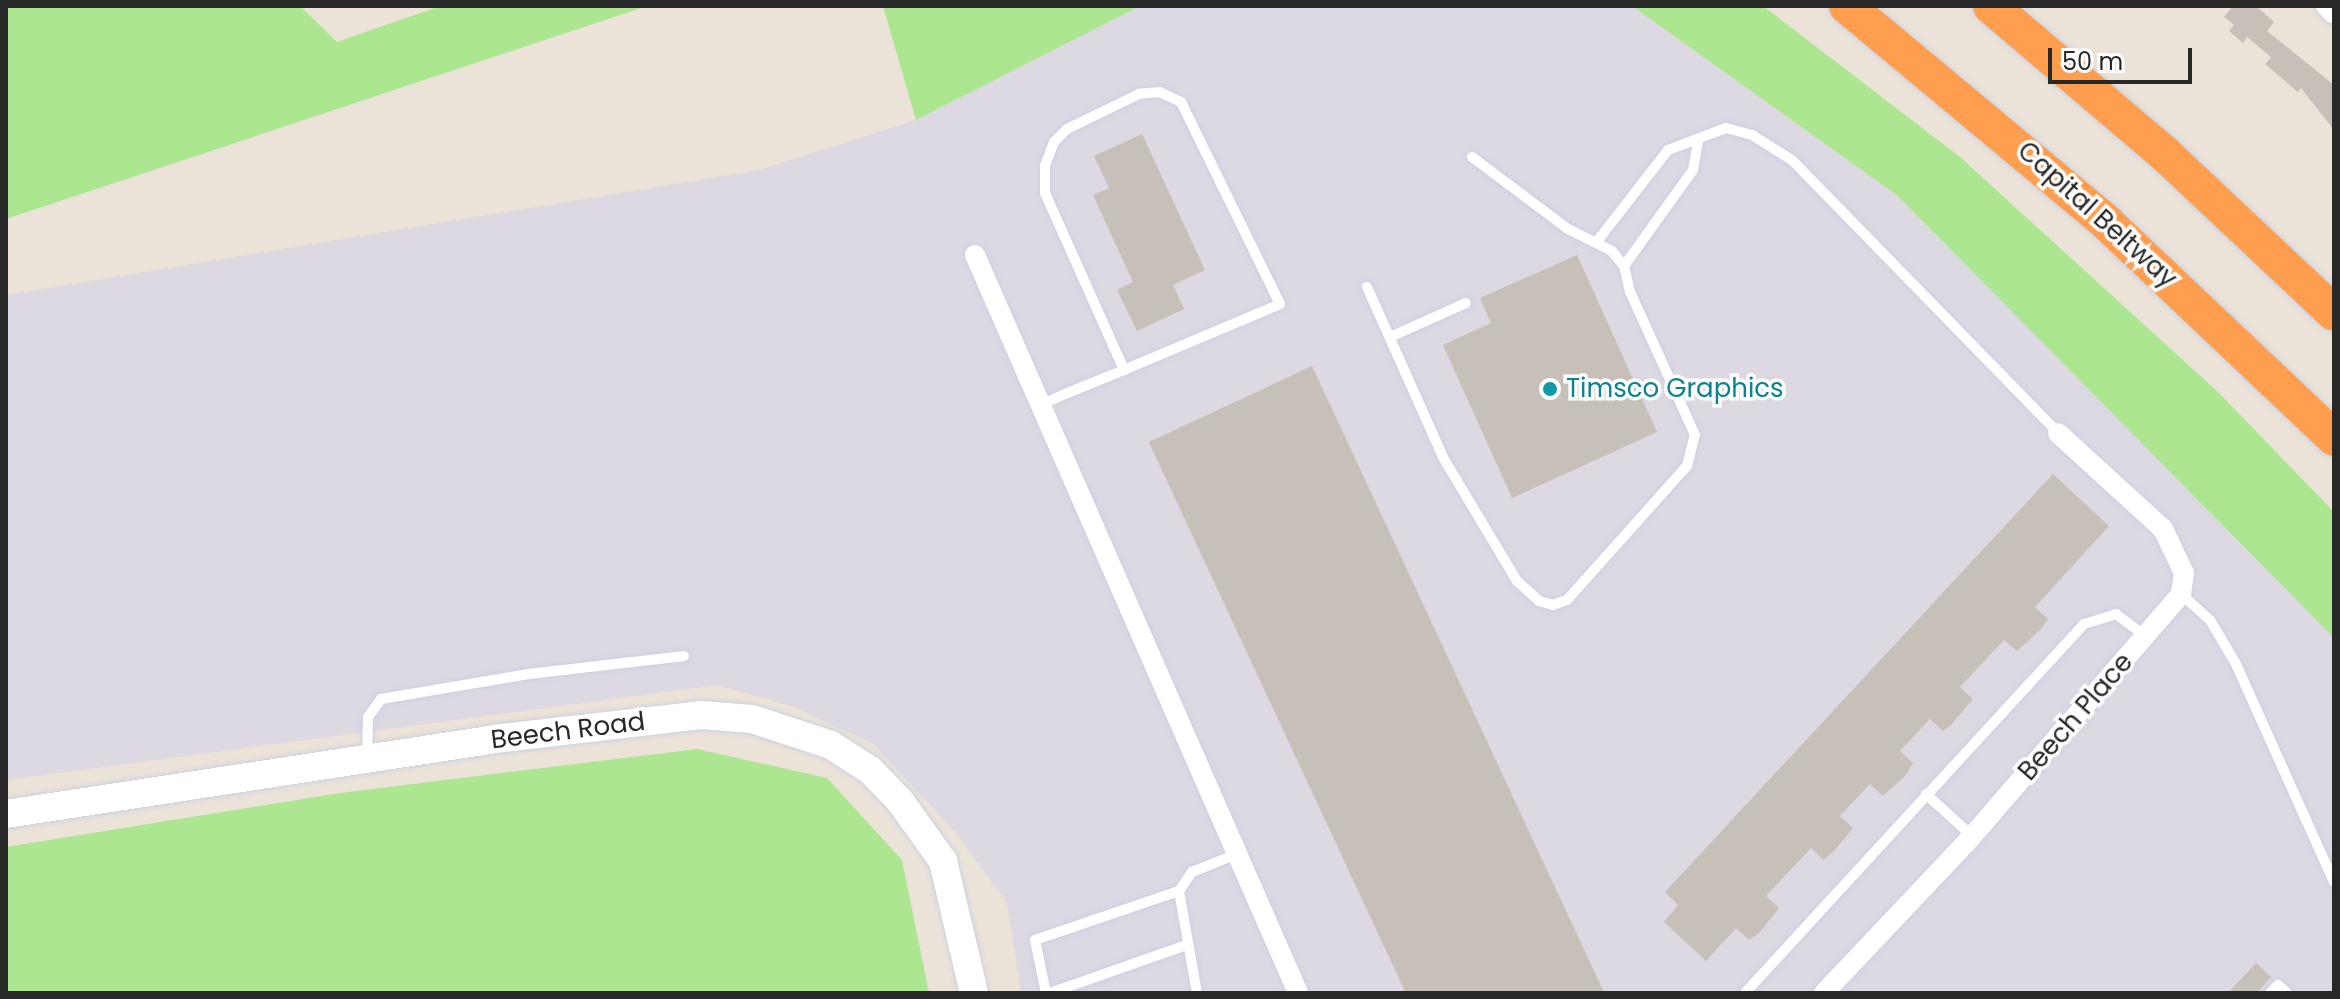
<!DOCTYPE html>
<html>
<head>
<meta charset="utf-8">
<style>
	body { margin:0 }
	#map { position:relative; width:2340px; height:999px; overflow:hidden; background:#ebe3d8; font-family:Poppins,sans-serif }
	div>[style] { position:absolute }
	.industrial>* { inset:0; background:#dcd9e3 }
	.green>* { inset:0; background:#ace691 }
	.building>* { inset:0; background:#c6c0b8; transform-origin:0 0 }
	.roads { filter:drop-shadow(0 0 2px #cdd1e2) drop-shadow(0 0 2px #cdd1e2) }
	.lane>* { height:10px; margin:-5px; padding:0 5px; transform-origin:5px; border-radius:5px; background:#fff }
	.street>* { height:20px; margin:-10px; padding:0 10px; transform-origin:10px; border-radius:10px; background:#fff }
	.secondary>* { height:28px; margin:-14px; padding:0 14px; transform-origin:14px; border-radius:14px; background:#fff }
	.highway>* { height:36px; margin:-18px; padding:0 18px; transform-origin:18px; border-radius:18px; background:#ff9e4f }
	.dots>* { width:22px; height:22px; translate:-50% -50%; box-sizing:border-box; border:4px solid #fff; border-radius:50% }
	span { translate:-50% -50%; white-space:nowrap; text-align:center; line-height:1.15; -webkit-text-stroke:7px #fff; paint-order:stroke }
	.street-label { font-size:26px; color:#282828 }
	.culture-label { font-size:26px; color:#0d838f }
	.left { translate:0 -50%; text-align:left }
	.frame { position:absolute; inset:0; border:8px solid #282828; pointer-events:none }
	.scale { position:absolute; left:2048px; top:48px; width:144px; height:36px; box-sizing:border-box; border:4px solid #282828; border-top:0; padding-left:10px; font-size:24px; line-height:28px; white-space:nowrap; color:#282828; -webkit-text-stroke:6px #fff; paint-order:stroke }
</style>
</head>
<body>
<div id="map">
	<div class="industrial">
		<div style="clip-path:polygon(1140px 6px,1632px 6px,1898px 196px,2330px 628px,2334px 638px,2334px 993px,1021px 993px,1007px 903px,956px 833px,873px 744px,794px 707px,717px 685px,6px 780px,6px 295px,759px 170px,916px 120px)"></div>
	</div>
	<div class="green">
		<div style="clip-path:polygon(6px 6px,300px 6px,337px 42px,440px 6px,647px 6px,6px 219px)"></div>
		<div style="clip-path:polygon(883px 6px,1140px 6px,916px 120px)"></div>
		<div style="clip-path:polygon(1632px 6px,1763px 6px,1960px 157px,2219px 393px,2334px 512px,2334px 638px,1898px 196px)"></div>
		<div style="clip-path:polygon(697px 749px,827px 778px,902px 860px,929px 993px,6px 993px,6px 847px,340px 793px)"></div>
	</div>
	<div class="building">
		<div style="clip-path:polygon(2233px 6px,2256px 6px,2274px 22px,2267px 31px,2334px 85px,2334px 130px,2301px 88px,2298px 92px,2265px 64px,2271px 57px,2247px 37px,2243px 43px,2229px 31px,2234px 25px,2224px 17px)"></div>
		<div style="clip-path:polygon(1142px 134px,1205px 270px,1173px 285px,1184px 309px,1137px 331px,1117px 290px,1133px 282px,1093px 195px,1109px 188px,1094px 156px)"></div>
		<div style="clip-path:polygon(1577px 255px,1657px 432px,1512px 498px,1443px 345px,1491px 323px,1480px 298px)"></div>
		<div style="left:1312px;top:366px;width:690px;height:180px;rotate:65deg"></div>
		<div style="clip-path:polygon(2053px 474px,2109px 526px,2035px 607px,2048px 619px,2040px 630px,2017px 651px,2004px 640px,1960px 687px,1973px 699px,1951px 725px,1943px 731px,1930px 719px,1900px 751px,1913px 763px,1906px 775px,1883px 796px,1870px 784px,1840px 816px,1853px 828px,1834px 851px,1823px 860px,1811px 848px,1766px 896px,1779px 908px,1760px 932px,1749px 940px,1736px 928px,1706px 961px,1664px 922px,1678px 905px,1665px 892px)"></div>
		<div style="clip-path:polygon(2256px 963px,2271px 977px,2257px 993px,2228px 993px)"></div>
	</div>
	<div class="roads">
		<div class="lane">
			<div style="left:1598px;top:240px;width:114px;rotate:-52.1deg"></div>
			<div style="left:1668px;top:150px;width:62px;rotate:-20.8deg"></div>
			<div style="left:1726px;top:128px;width:27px;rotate:15deg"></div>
			<div style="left:1752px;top:135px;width:47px;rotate:32deg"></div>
			<div style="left:1792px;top:160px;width:381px;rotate:45.7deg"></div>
			<div style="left:1624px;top:266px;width:118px;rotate:-54.3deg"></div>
			<div style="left:1693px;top:170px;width:29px;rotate:-80deg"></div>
			<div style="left:1367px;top:287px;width:188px;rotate:65.9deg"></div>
			<div style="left:1444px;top:459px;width:142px;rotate:59.1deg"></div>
			<div style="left:1517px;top:581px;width:30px;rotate:42deg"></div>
			<div style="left:1539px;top:601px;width:15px;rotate:16deg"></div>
			<div style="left:1553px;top:605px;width:15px;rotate:-20deg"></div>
			<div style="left:1567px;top:600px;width:180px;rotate:-48.2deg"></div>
			<div style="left:1687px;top:466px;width:32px;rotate:-76deg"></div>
			<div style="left:1695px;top:435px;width:157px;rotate:-114.4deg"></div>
			<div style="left:1630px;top:292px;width:27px;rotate:-103deg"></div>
			<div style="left:1624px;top:266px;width:19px;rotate:-129deg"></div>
			<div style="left:1612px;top:251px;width:49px;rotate:-153.4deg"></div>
			<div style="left:1568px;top:229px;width:120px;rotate:-143.1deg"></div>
			<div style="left:1390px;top:337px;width:83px;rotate:-24.1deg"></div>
			<div style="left:1039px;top:406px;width:29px;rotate:-25deg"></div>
			<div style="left:1065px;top:394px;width:64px;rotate:-22.1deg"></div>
			<div style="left:1124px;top:370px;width:169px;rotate:-22.9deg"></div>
			<div style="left:1280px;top:304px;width:225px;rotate:-116.1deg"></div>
			<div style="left:1181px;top:102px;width:23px;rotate:-155deg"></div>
			<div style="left:1160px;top:92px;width:21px;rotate:175deg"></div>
			<div style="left:1139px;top:94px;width:80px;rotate:154.1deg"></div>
			<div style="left:1067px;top:129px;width:18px;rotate:135deg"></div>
			<div style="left:1054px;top:142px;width:26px;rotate:111deg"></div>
			<div style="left:1045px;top:166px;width:27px;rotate:90deg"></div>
			<div style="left:1045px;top:193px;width:194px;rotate:65.9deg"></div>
			<div style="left:2181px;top:594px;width:39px;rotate:42deg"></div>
			<div style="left:2210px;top:620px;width:51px;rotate:59.4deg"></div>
			<div style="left:2236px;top:664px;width:239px;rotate:65.8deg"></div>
			<div style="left:367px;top:758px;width:41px;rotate:-88.6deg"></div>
			<div style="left:368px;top:717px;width:22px;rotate:-54deg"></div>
			<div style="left:381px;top:699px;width:150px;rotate:-9.6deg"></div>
			<div style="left:529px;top:674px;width:156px;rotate:-6.6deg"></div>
			<div style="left:1926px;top:794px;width:62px;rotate:42.4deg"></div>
			<div style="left:1179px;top:891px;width:23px;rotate:-56deg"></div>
			<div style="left:1192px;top:872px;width:48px;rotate:-21.8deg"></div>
			<div style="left:1046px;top:993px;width:54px;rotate:-101.7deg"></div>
			<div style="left:1035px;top:940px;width:152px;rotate:-18.8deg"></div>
			<div style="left:1179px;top:891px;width:104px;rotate:80deg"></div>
			<div style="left:1050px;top:993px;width:147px;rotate:-19.4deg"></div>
			<div style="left:1745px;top:993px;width:501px;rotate:-47.43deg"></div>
			<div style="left:2084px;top:624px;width:34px;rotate:-17deg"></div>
			<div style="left:2116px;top:614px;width:38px;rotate:37deg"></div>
			<div style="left:2270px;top:993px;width:11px;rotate:-45deg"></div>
			<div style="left:2278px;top:985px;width:12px;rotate:42deg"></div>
		</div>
		<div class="street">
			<div style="left:2326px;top:6px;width:11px;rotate:45deg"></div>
			<div style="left:975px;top:255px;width:806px;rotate:66.36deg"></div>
			<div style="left:1824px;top:993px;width:208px;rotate:-46.6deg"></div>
			<div style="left:1967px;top:842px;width:328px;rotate:-49.2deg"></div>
			<div style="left:2181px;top:594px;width:21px;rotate:-82deg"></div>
			<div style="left:2184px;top:573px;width:49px;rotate:-115.5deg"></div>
			<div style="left:2163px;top:529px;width:142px;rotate:-137.6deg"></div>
		</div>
		<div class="secondary">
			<div style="left:6px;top:814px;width:494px;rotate:-8.7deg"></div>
			<div style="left:494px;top:739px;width:208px;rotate:-6.6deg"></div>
			<div style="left:701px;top:715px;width:51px;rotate:4.5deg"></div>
			<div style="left:752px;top:719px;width:83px;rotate:18.2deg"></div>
			<div style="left:831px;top:745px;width:46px;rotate:32.7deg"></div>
			<div style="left:870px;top:770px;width:43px;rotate:45.9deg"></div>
			<div style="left:900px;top:801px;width:74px;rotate:54.4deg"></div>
			<div style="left:943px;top:861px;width:136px;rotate:76.8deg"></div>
		</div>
		<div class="highway">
			<div style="left:1847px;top:6px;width:339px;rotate:39.8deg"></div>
			<div style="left:2107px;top:223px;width:313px;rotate:43.4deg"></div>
			<div style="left:1991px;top:6px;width:231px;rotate:40.4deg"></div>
			<div style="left:2167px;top:156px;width:229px;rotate:43.2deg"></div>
		</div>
	</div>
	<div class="dots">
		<div style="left:1550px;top:389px;background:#0f9aa8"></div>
	</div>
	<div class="street-label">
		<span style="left:2097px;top:215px;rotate:42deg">Capital Beltway</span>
		<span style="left:2076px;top:717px;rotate:-49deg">Beech Place</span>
		<span style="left:568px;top:731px;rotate:-7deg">Beech Road</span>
	</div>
	<div class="culture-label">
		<span class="left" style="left:1566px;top:389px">Timsco Graphics</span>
	</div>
	<div class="frame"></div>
	<div class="scale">50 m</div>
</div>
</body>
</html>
